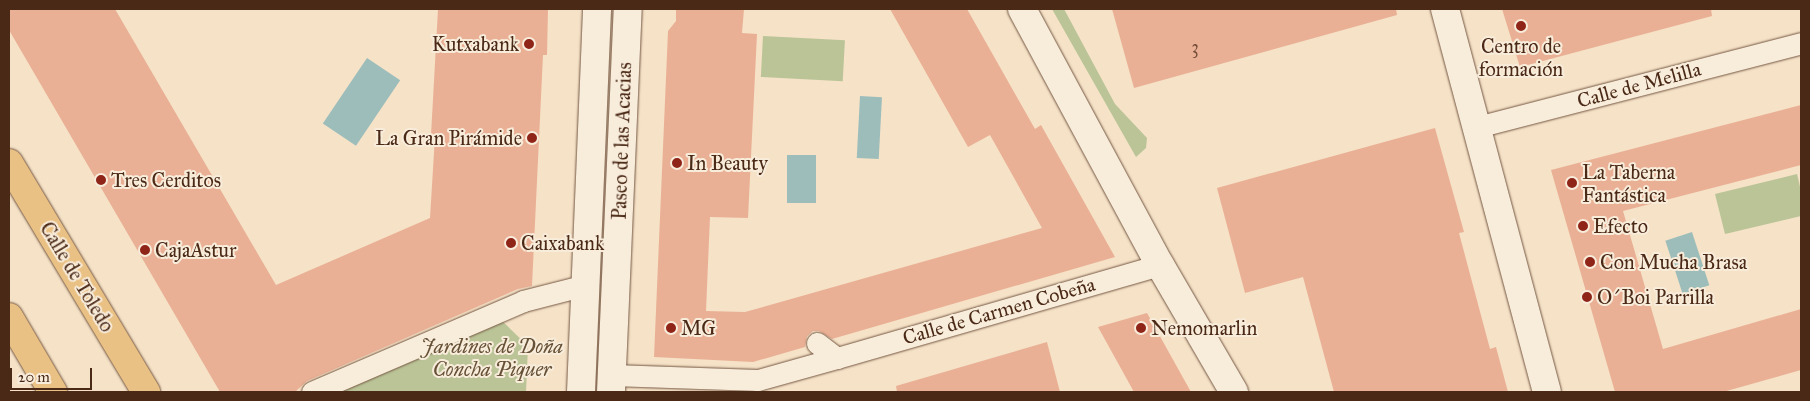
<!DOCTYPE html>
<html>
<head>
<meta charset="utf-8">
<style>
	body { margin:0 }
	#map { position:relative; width:1810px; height:401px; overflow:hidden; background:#f5e2c7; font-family:"IM FELL Great Primer",serif }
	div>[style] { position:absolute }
	.green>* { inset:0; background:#bac497; transform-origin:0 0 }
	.water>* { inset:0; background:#9dbdbb; transform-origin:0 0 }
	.building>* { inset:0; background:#eab095 }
	.roads { filter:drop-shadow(0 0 1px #755742) drop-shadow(0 0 1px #755742) }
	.pedestrian>* { height:21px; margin:-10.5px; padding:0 10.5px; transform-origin:10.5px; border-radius:10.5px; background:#f8ecdb }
	.minor>* { height:28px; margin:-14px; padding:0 14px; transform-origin:14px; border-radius:14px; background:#f8ecdb }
	.secondary>* { height:28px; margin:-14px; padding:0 14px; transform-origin:14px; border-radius:14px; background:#f8ecdb }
	.primary>* { height:28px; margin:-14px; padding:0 14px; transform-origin:14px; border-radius:14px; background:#eac184 }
	.dots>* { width:14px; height:14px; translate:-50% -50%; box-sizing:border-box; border:2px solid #f8ecdb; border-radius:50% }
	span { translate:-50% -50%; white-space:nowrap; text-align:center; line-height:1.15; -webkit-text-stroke:4px #f8ecdb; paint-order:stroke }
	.number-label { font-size:18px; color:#724b36 }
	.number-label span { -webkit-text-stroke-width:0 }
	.poi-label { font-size:20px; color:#4a2916 }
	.right { translate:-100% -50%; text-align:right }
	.left { translate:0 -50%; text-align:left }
	.street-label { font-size:20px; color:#4a2916 }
	.park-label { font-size:20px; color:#665036; font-style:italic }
	.frame { position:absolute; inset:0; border:10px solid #4a2916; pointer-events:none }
	.scale { position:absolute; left:10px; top:368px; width:82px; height:22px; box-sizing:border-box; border:2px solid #4a2916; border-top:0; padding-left:6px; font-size:15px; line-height:18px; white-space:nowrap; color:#4a2916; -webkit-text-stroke:4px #f8ecdb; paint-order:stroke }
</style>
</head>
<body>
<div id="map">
	<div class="green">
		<div style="clip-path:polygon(1052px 9px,1064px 9px,1115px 104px,1147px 138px,1146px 148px,1136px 157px)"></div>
		<div style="left:763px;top:36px;width:82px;height:41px;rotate:3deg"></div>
		<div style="clip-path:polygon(1797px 174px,1801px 191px,1801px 216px,1725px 234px,1715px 194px)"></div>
		<div style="clip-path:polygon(499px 318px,528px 346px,526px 392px,331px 392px)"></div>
	</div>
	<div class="water">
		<div style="left:367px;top:58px;width:40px;height:79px;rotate:34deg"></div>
		<div style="left:860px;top:96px;width:22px;height:62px;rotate:3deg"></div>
		<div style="left:787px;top:155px;width:29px;height:48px"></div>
		<div style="left:1692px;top:232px;width:56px;height:28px;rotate:72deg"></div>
	</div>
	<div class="building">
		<div style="clip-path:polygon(9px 9px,115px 9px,276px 285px,430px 218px,435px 136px,431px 135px,438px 9px,548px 9px,547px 55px,543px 55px,532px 286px,518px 289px,307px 381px,295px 392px,220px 392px,9px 30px)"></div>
		<div style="clip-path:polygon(676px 9px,744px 9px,742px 33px,757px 34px,748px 218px,710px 217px,706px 311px,745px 312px,1042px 228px,990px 135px,968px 147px,890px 9px,967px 9px,1035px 129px,1041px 125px,1115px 257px,832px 339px,819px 331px,813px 331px,807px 336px,805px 347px,753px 362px,654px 357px,668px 31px,676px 21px)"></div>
		<div style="clip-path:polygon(1112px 9px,1396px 9px,1397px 15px,1134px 88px)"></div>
		<div style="clip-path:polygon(1502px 9px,1711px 9px,1712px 16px,1520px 67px)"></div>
		<div style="clip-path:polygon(1801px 105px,1801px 165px,1623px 211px,1663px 349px,1801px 309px,1801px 370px,1723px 392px,1615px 392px,1551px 170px)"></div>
		<div style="clip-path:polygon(1435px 128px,1464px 232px,1459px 233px,1490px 349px,1496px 347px,1508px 392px,1334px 392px,1303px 277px,1245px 293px,1217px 188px)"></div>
		<div style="clip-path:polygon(1147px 313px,1191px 392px,1134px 392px,1098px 327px)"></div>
		<div style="clip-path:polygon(1047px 342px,1060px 392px,897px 392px,896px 386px)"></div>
	</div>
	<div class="roads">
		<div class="pedestrian">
			<div style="left:1477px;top:127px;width:335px;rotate:-14.5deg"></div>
			<div style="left:817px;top:343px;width:25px;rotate:37deg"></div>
			<div style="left:837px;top:358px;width:336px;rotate:-16.1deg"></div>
			<div style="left:612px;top:375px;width:146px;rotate:2deg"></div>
			<div style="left:758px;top:380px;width:82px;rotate:-15.6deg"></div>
			<div style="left:312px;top:392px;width:230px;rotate:-23.3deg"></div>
			<div style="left:523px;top:301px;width:65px;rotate:-14.3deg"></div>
		</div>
		<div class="minor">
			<div style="left:1022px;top:9px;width:291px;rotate:61.7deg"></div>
			<div style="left:1160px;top:265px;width:147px;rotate:59.8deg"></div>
			<div style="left:1445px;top:9px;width:396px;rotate:75.1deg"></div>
		</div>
		<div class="secondary">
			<div style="left:581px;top:392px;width:383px;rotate:-87.6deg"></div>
			<div style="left:611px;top:392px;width:383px;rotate:-87.5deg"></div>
		</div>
		<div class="primary">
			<div style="left:9px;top:163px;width:267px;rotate:59.1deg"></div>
			<div style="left:9px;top:317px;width:87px;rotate:59.6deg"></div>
		</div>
	</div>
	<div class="dots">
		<div style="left:1521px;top:26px;background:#8f2418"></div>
		<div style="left:529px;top:44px;background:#8f2418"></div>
		<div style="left:532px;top:138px;background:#8f2418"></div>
		<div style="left:677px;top:163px;background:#8f2418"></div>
		<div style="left:101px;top:180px;background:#8f2418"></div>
		<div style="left:1572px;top:183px;background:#8f2418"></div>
		<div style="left:1583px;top:226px;background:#8f2418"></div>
		<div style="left:511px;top:243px;background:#8f2418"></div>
		<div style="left:145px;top:250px;background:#8f2418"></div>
		<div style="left:1590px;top:262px;background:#8f2418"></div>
		<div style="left:1587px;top:297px;background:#8f2418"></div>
		<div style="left:671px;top:328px;background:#8f2418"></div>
		<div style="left:1141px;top:328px;background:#8f2418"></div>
	</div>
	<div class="number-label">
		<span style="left:1195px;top:47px">3</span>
	</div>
	<div class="poi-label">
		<span class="right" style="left:519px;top:44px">Kutxabank</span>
		<span style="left:1521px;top:58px">Centro de<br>formación</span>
		<span class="right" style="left:522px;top:138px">La Gran Pirámide</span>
		<span class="left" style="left:687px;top:163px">In Beauty</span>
		<span class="left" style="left:1582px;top:184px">La Taberna<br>Fantástica</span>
		<span class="left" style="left:111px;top:180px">Tres Cerditos</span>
		<span class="left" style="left:1593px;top:226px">Efecto</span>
		<span class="left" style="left:521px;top:243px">Caixabank</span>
		<span class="left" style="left:155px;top:250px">CajaAstur</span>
		<span class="left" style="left:1600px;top:262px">Con Mucha Brasa</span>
		<span class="left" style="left:1597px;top:297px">O´Boi Parrilla</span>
		<span class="left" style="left:681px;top:328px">MG</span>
		<span class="left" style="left:1151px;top:328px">Nemomarlin</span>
	</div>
	<div class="street-label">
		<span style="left:1639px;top:85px;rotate:-15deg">Calle de Melilla</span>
		<span style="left:622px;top:141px;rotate:-88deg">Paseo de las Acacias</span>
		<span style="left:77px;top:277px;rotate:59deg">Calle de Toledo</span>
		<span style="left:999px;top:311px;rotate:-16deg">Calle de Carmen Cobeña</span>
	</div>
	<div class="park-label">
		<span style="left:492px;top:358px">Jardines de Doña<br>Concha Piquer</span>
	</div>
	<div class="frame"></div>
	<div class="scale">20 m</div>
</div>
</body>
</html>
